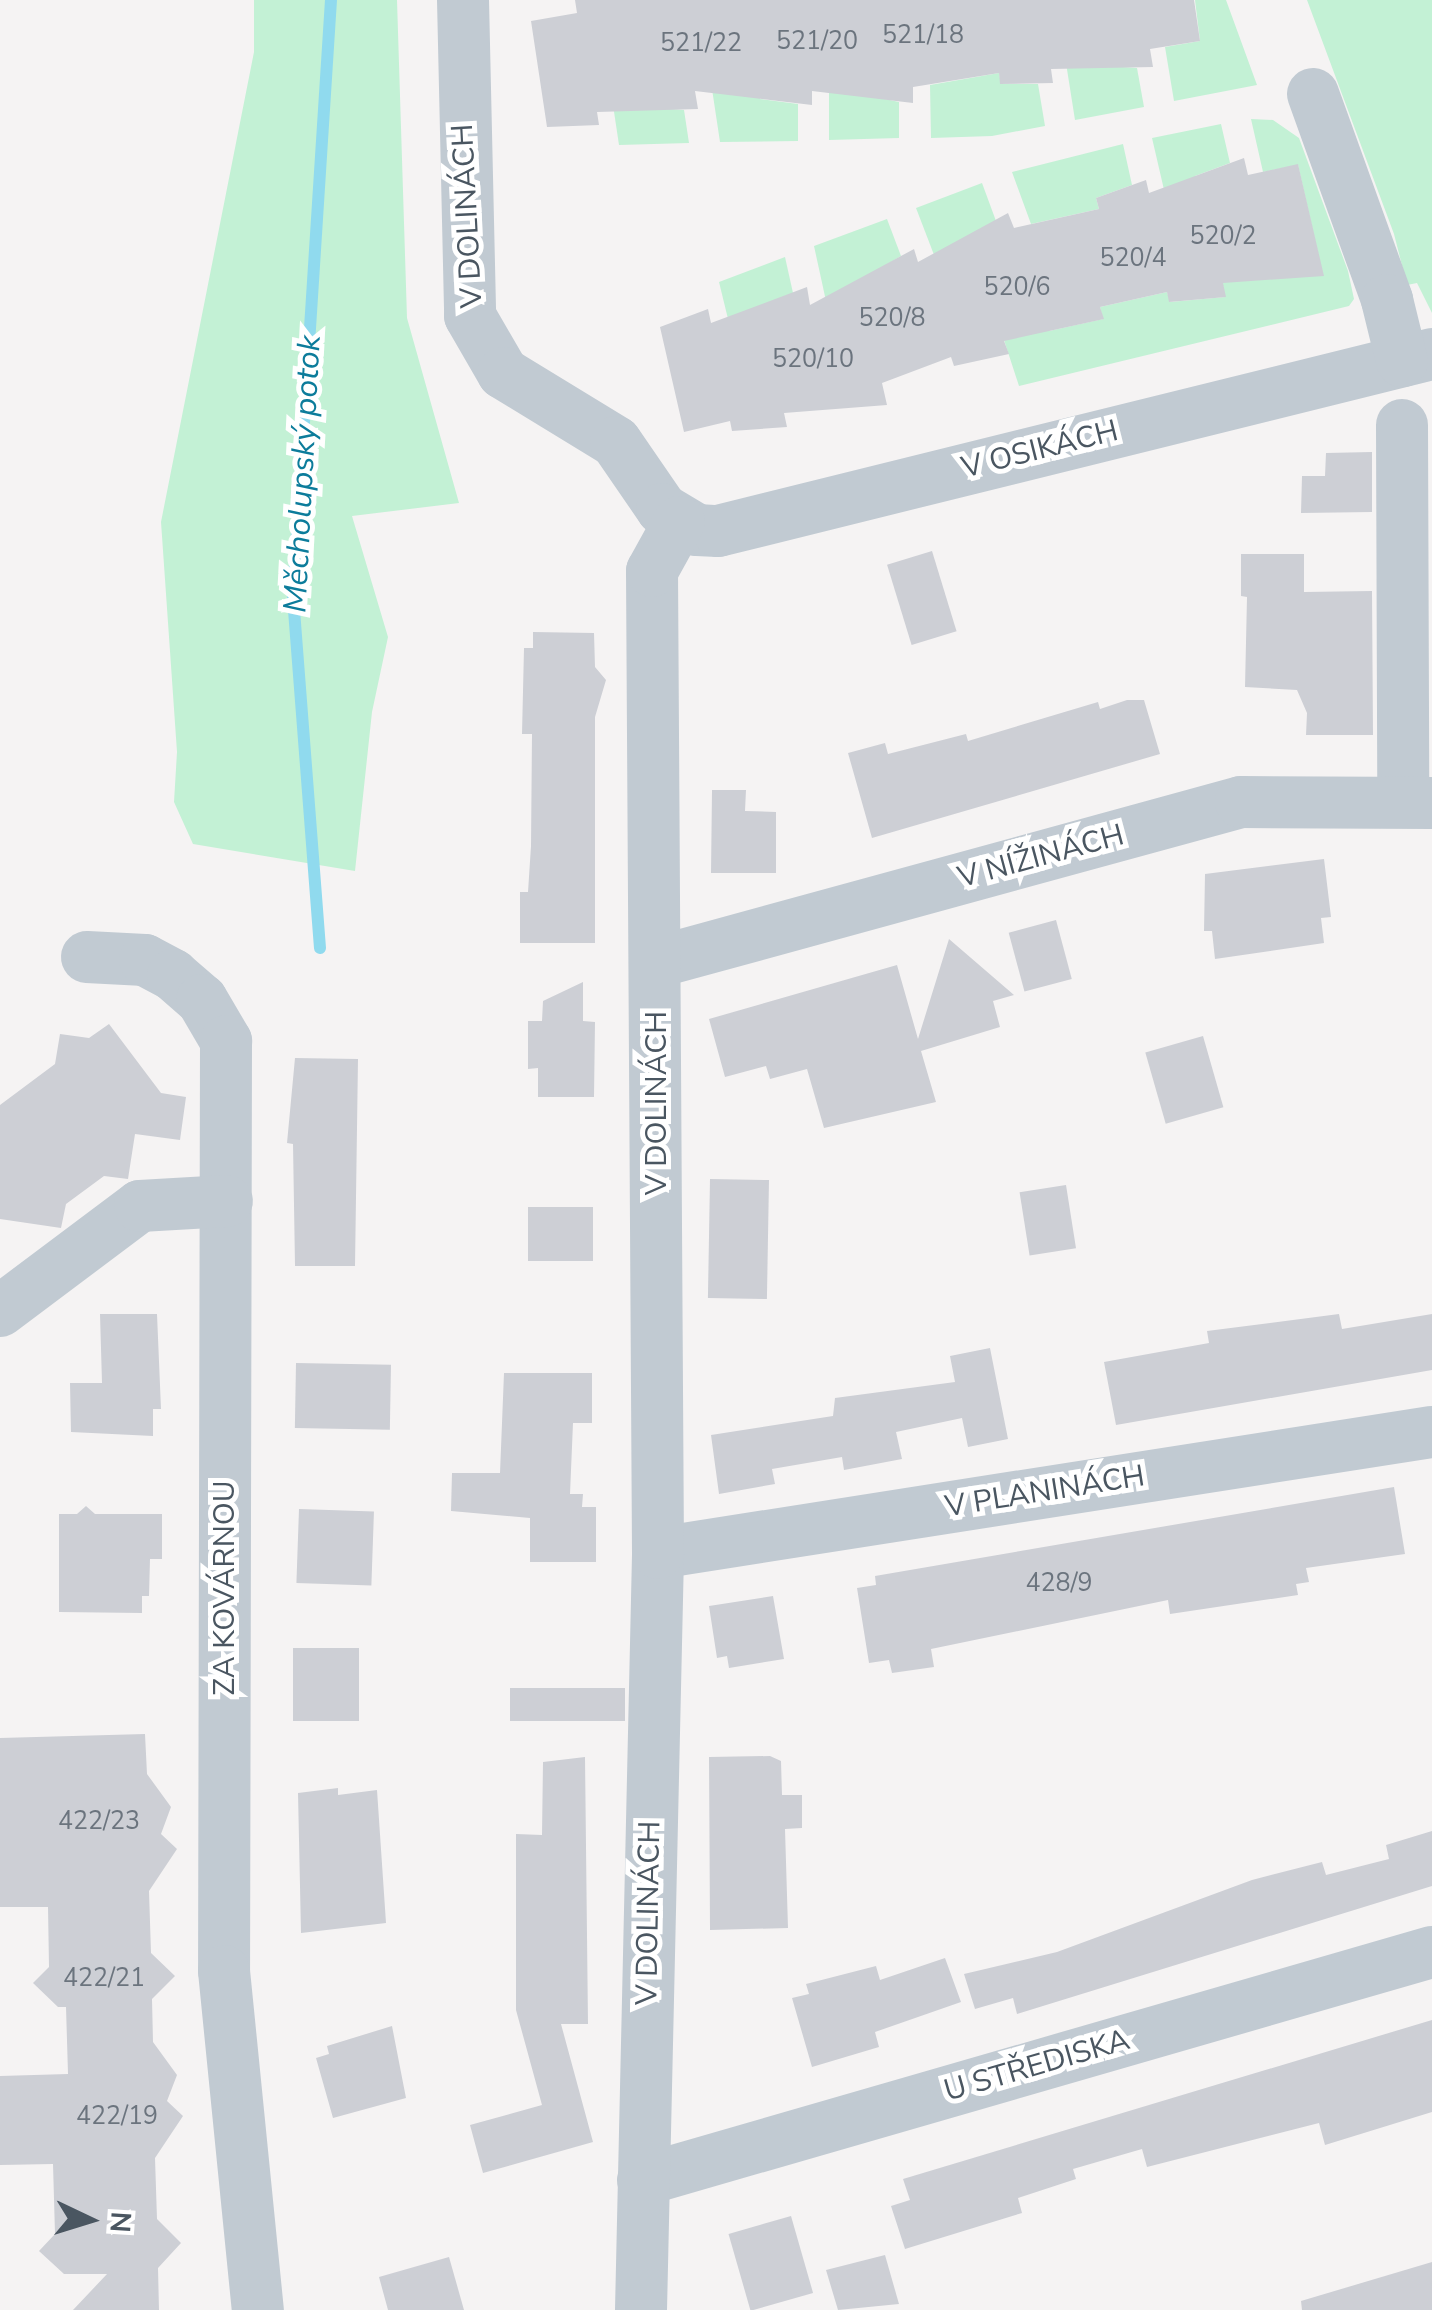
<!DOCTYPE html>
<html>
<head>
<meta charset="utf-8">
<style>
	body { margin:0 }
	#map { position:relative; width:1432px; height:2310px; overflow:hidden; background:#f5f3f3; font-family:"Nunito Sans",sans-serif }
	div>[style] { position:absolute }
	.green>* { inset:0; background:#c3f1d5 }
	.stream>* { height:12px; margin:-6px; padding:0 6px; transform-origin:6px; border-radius:6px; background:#90daee }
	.building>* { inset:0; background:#cdcfd5; transform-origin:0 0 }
	.minor>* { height:52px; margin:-26px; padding:0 26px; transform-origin:26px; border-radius:26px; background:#c1cad2 }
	span { translate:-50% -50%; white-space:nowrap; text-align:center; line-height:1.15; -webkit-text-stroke:10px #fff; paint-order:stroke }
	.number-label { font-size:25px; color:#6b747e }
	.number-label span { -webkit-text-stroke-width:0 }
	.street-label { font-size:30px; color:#4a5661 }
	.water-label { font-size:32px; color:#0c7c9b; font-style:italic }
	.north { position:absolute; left:40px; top:2170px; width:100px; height:100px; -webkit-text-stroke:8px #fff; paint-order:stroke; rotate:94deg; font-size:28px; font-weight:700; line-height:40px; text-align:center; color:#4a5661 }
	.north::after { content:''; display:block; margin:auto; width:35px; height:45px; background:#4a5661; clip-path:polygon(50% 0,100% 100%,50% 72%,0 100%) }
</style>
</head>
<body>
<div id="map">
	<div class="green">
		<div style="clip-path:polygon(254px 0,397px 0,407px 318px,459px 503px,352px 516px,388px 637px,372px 712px,355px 871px,193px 844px,174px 802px,177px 752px,161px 522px,254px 52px)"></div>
		<div style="clip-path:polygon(1195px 0,1226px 0,1257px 85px,1174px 101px,1165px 47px,1200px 41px)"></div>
		<div style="clip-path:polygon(1307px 0,1432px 0,1432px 313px,1417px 283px,1407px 285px,1394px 234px)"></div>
		<div style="clip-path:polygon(1066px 63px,1137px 68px,1144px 107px,1075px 120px)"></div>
		<div style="clip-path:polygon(999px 73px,1001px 84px,1038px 84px,1045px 126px,992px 136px,931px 138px,930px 85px)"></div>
		<div style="clip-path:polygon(760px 87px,760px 99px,798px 104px,798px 141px,720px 142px,712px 89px)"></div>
		<div style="clip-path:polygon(829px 87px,899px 102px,899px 138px,829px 140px)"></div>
		<div style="clip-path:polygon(613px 105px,684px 110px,689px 143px,619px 145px)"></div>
		<div style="clip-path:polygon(1251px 119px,1273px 120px,1299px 138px,1348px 271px,1354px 299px,1349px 306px,1019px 386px,1003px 337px,1045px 321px,1049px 331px,1103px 319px,1100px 307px,1167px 292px,1170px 302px,1225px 297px,1222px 280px,1323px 275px,1298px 165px,1263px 172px)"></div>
		<div style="clip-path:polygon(1221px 124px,1230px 163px,1195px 176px,1197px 187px,1165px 194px,1152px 138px)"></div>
		<div style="clip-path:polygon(1123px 144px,1132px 185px,1096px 198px,1099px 209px,1031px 224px,1012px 172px)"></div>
		<div style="clip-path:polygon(982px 183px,996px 221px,936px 260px,916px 208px)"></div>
		<div style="clip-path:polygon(887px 219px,901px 256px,826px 301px,814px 246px)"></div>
		<div style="clip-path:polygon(785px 257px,793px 293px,729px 323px,719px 282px)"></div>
	</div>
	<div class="stream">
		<div style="left:320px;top:948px;width:355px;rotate:-94.4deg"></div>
		<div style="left:293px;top:594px;width:595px;rotate:-86.34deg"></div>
	</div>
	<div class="building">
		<div style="clip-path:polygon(575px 0,1194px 0,1200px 41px,1150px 49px,1153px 67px,1051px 69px,1053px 83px,1000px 84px,999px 73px,913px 87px,913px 103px,812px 91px,812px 105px,695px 91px,698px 109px,597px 112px,599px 125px,547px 127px,531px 21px,577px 13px)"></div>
		<div style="clip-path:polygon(1244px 158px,1248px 175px,1298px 164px,1324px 276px,1223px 283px,1226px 297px,1169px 302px,1167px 292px,1100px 307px,1104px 319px,1004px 341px,1009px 354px,954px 366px,951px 357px,882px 383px,887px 405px,784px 413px,787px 427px,732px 431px,730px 421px,684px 432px,660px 327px,708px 309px,711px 323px,807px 287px,810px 305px,914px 249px,918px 262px,1008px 213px,1014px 228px,1099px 209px,1096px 198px,1146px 180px,1149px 193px)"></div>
		<div style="clip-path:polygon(1372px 452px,1372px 512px,1301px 513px,1302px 476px,1325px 476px,1326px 453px)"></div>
		<div style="left:932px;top:551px;width:84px;height:47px;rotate:73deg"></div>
		<div style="clip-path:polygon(1241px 554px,1304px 554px,1304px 592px,1372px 591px,1373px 735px,1306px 735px,1307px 713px,1297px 690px,1245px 687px,1247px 597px,1241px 596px)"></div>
		<div style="clip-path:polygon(533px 632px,594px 633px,595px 667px,606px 680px,595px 717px,595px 943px,520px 943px,520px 892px,528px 892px,531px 846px,532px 734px,522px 734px,524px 648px,533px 648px)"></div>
		<div style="clip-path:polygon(1127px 700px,1144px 700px,1160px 754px,872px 838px,848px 753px,885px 743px,888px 754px,966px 734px,968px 741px,1098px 702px,1100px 709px)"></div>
		<div style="clip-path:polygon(712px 790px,746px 790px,745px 811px,776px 812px,776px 873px,711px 873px)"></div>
		<div style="clip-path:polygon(1324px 859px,1331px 917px,1321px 918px,1324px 943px,1215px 959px,1212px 931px,1204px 931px,1205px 874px)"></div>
		<div style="left:1056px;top:920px;width:61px;height:49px;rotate:75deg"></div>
		<div style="clip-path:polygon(949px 939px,1014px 995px,993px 1001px,1000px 1027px,921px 1051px,936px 1102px,824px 1128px,807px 1069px,770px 1079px,766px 1066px,725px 1077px,709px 1019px,897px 965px,918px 1039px)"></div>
		<div style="clip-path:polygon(583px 982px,583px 1021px,595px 1022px,594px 1097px,538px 1097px,538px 1068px,528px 1069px,528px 1021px,542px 1021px,543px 1001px)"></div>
		<div style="clip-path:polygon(109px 1024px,161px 1093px,186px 1097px,180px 1140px,135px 1134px,128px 1179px,104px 1176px,66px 1204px,61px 1228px,0 1219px,0 1105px,55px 1064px,60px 1034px,89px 1038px)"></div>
		<div style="left:1203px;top:1036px;width:74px;height:60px;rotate:74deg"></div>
		<div style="clip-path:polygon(295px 1058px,358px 1059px,355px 1266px,295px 1266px,293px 1144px,287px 1143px)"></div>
		<div style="left:710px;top:1179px;width:59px;height:119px;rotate:1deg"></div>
		<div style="left:1066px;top:1185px;width:64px;height:47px;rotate:81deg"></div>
		<div style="left:528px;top:1207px;width:65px;height:54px"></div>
		<div style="clip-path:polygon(100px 1314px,157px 1314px,161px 1409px,153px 1409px,153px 1436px,71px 1432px,70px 1383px,102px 1383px)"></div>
		<div style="clip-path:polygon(1339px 1314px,1342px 1329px,1432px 1314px,1432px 1370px,1116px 1425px,1104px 1362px,1209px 1343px,1207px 1331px)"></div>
		<div style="clip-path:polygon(990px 1348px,1008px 1439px,968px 1447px,962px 1418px,896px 1432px,902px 1459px,844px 1470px,842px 1457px,772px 1469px,775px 1484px,719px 1494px,711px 1435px,833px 1416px,835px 1398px,955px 1382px,950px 1356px)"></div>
		<div style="left:296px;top:1363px;width:95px;height:65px;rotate:1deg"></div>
		<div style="clip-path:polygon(504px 1373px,592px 1373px,592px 1423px,573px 1423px,570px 1494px,583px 1494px,582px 1507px,596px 1507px,596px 1562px,530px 1562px,530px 1518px,451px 1511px,452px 1473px,500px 1473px)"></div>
		<div style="clip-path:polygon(1394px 1487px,1405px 1554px,1306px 1568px,1309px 1582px,1296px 1584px,1298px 1595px,1170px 1614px,1168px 1600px,931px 1649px,934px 1667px,892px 1673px,889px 1660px,869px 1663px,857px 1588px,876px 1585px,875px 1576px)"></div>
		<div style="clip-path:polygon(86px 1506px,95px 1514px,162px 1514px,162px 1559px,150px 1559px,149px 1596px,142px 1596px,142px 1613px,59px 1612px,59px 1514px,77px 1514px)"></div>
		<div style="left:299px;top:1509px;width:75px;height:74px;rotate:2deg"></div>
		<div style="clip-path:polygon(773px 1596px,784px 1659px,729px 1668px,727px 1656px,717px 1658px,709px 1606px)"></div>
		<div style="left:293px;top:1648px;width:66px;height:73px"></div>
		<div style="left:510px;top:1688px;width:115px;height:33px"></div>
		<div style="clip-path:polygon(145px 1734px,147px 1774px,171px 1807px,161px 1834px,177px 1849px,149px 1891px,151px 1953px,175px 1976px,152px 1999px,153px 2042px,177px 2075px,167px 2101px,183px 2116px,155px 2158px,157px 2219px,181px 2243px,158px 2268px,159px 2310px,73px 2310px,107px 2274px,64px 2274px,39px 2251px,55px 2234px,53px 2164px,0 2165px,0 2076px,68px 2074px,66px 2007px,58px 2007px,33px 1983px,49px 1967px,48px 1907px,0 1907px,0 1738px)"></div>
		<div style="clip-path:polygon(770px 1756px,781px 1761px,782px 1795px,802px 1795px,802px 1828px,785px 1829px,788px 1928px,710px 1930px,709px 1757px)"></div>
		<div style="clip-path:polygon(585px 1757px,588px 2024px,561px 2024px,593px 2142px,483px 2173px,470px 2125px,542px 2105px,516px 2010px,516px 1834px,542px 1835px,543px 1762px)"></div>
		<div style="clip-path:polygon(338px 1788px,338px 1795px,377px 1790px,386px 1923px,301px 1933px,298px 1793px)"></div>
		<div style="clip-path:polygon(1432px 1831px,1432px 1886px,1017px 2014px,1013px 1998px,975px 2009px,964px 1974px,1057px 1952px,1252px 1880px,1322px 1862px,1326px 1875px,1389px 1859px,1386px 1845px)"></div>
		<div style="clip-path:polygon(945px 1958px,961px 2002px,875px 2032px,879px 2047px,812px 2067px,792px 1998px,809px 1994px,806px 1984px,876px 1966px,880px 1980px)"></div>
		<div style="clip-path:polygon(1432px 2020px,1432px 2112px,1325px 2145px,1319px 2123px,1147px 2167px,1142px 2149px,1073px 2169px,1076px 2179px,1018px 2198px,1022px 2213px,905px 2249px,891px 2206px,910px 2200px,903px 2179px)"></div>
		<div style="clip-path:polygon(392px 2026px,406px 2098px,333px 2118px,316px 2058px,329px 2054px,327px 2046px)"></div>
		<div style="left:791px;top:2216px;width:80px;height:65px;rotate:74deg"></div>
		<div style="clip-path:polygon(885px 2255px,899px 2304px,838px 2310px,826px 2270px)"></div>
		<div style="clip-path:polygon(449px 2257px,464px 2310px,388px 2310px,379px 2277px)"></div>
		<div style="clip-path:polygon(1432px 2262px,1432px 2310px,1302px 2310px,1301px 2301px)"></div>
	</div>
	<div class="minor">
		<div style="left:463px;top:0;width:316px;rotate:88.7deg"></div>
		<div style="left:470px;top:316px;width:66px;rotate:59.9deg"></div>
		<div style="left:503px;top:373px;width:132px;rotate:31.4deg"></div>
		<div style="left:616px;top:442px;width:81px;rotate:55.5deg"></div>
		<div style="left:662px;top:509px;width:41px;rotate:31deg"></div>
		<div style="left:697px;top:530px;width:21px;rotate:3deg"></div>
		<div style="left:718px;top:531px;width:736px;rotate:-13.92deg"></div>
		<div style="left:1313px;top:94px;width:219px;rotate:70.2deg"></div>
		<div style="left:1387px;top:300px;width:63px;rotate:76.2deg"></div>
		<div style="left:1402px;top:425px;width:377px;rotate:89.8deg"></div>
		<div style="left:87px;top:957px;width:58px;rotate:3deg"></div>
		<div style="left:145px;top:960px;width:32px;rotate:28deg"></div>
		<div style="left:173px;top:975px;width:38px;rotate:41deg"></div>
		<div style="left:202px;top:1000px;width:48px;rotate:59.7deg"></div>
		<div style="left:226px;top:1041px;width:930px;rotate:90.12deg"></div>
		<div style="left:224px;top:1971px;width:341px;rotate:84.3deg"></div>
		<div style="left:657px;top:962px;width:606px;rotate:-15.32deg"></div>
		<div style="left:1241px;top:802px;width:191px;rotate:0.3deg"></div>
		<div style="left:0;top:1311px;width:175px;rotate:-36.9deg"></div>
		<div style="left:140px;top:1206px;width:87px;rotate:-3.3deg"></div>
		<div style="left:658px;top:1553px;width:783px;rotate:-8.89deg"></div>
		<div style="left:643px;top:2180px;width:821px;rotate:-16.12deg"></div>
		<div style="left:641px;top:2310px;width:757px;rotate:-88.71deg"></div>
		<div style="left:658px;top:1553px;width:982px;rotate:-90.35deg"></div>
		<div style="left:652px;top:571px;width:56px;rotate:-61.1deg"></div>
	</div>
	<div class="number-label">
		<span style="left:923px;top:35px">521/18</span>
		<span style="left:817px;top:41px">521/20</span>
		<span style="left:701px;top:43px">521/22</span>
		<span style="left:1223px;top:236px">520/2</span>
		<span style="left:1133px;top:258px">520/4</span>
		<span style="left:1017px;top:287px">520/6</span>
		<span style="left:892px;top:318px">520/8</span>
		<span style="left:813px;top:359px">520/10</span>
		<span style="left:1059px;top:1583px">428/9</span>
		<span style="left:99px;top:1821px">422/23</span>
		<span style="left:104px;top:1978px">422/21</span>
		<span style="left:117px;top:2116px">422/19</span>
	</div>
	<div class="street-label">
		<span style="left:468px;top:216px;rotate:-93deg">V DOLINÁCH</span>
		<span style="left:1040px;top:450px;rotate:-14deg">V OSIKÁCH</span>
		<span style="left:1041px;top:857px;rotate:-15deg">V NÍŽINÁCH</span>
		<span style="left:657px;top:1103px;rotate:-90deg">V DOLINÁCH</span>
		<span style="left:1045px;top:1492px;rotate:-9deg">V PLANINÁCH</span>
		<span style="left:225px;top:1588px;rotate:-90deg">ZA KOVÁRNOU</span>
		<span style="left:649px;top:1913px;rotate:-89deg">V DOLINÁCH</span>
		<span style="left:1037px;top:2066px;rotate:-16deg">U STŘEDISKA</span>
	</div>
	<div class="water-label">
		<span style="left:303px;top:474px;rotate:-87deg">Měcholupský potok</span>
	</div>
	<div class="north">N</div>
</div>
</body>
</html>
